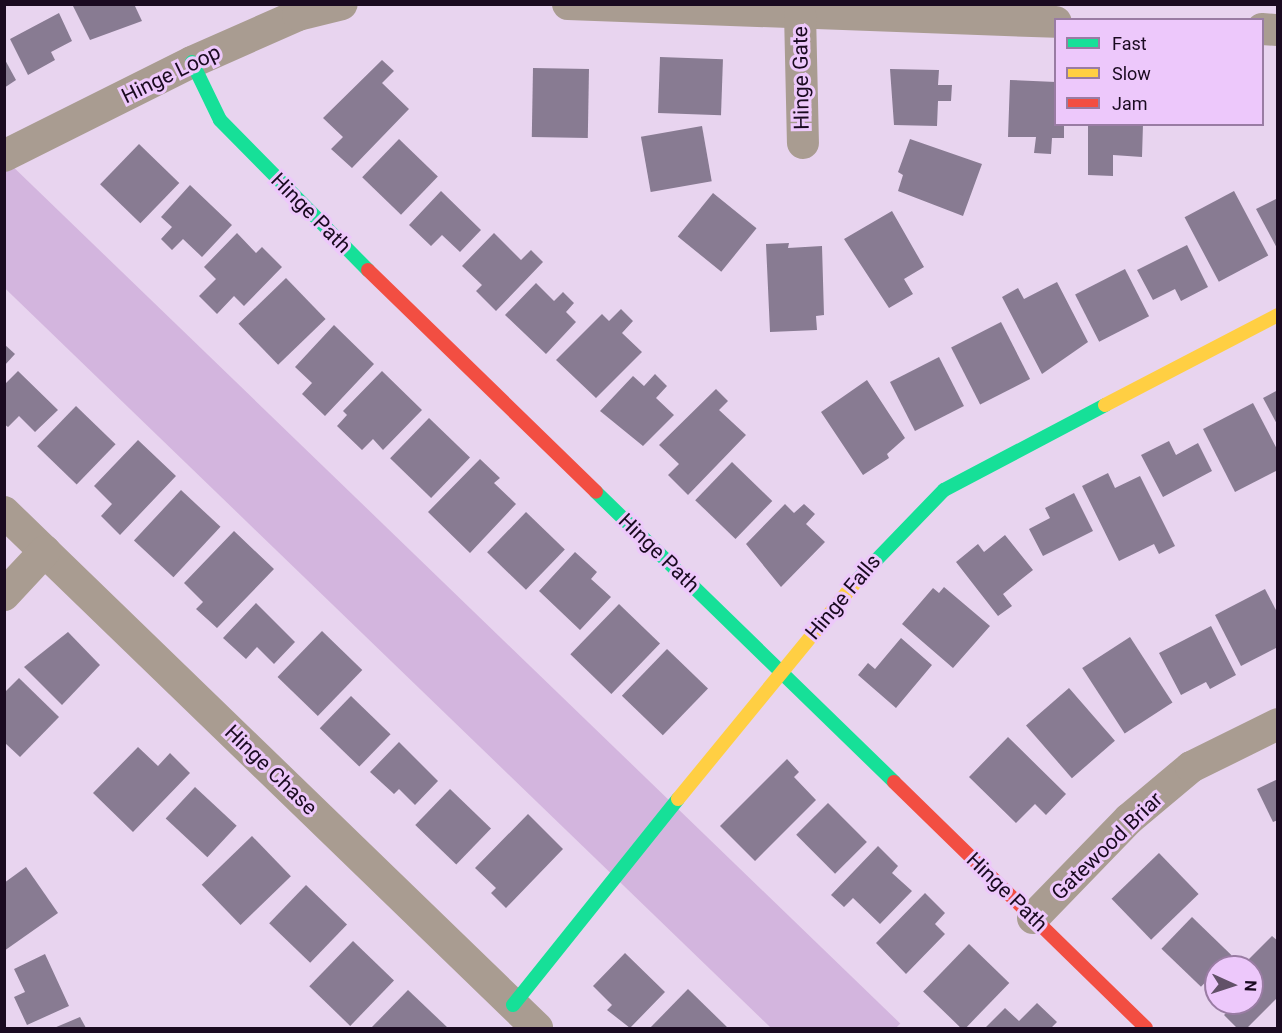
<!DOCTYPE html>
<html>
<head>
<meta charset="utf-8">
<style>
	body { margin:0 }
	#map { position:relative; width:1282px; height:1033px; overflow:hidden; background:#e8d4ef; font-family:Roboto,sans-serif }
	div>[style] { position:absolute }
	.green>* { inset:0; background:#d3b5de; transform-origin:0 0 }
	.building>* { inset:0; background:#887b92; transform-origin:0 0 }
	.street>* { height:32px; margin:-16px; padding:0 16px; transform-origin:16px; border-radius:16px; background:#a99c91 }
	.fast>* { height:14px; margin:-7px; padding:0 7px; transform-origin:7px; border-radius:7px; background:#16e098 }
	.slow>* { height:14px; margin:-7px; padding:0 7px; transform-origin:7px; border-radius:7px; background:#ffcf43 }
	.jam>* { height:14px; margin:-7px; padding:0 7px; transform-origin:7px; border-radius:7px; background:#f24e42 }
	span { translate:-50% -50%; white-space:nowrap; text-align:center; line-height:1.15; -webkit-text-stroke:6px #edc8fb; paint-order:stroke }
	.street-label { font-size:21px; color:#1a0a20 }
	.frame { position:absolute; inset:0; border:6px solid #1a0a20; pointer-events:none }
	.legend { position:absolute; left:1054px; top:18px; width:210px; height:108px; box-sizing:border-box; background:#edc8fb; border:2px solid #997ca3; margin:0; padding:8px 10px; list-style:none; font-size:18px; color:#1a0a20 }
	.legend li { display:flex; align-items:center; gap:12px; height:30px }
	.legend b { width:30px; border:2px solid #997ca3 }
	.north { position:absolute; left:1204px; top:955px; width:60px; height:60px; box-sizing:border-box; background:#edc8fb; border:2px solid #997ca3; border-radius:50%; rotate:93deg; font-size:16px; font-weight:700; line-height:24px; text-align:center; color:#1a0a20 }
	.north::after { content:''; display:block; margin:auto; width:21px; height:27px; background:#625168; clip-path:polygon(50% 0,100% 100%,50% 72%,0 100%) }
</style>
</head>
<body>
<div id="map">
	<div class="green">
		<div style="left:4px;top:158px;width:1246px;height:93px;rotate:44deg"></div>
	</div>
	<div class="building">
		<div style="clip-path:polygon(72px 4px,134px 4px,142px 21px,90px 40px)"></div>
		<div style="clip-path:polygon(59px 13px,72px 41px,51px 52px,55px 60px,28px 75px,10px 39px)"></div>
		<div style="left:660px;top:57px;width:63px;height:56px;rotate:2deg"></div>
		<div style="clip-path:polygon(4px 58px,16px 80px,4px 88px)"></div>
		<div style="clip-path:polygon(382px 60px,394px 71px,382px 83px,409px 109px,352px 168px,331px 149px,343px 137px,323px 118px)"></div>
		<div style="left:533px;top:68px;width:56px;height:69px;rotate:1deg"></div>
		<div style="clip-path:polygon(890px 69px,939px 70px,938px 85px,952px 85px,951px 101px,938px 101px,937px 126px,894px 125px)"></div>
		<div style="clip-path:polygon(1010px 80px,1056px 82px,1056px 124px,1064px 124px,1064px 138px,1052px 138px,1051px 154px,1034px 153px,1036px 137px,1008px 137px)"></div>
		<div style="clip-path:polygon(1088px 124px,1143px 124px,1142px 157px,1113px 155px,1113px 176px,1088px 175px)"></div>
		<div style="left:702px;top:126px;width:56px;height:62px;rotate:80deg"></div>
		<div style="left:399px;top:139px;width:54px;height:53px;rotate:44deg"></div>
		<div style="clip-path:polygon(910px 139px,982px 164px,963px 216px,898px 191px,903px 175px,898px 172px)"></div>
		<div style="left:139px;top:144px;width:56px;height:56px;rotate:44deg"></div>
		<div style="clip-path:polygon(190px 185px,232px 225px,202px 257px,183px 239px,172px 250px,161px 239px,172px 227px,161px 217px)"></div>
		<div style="clip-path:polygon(441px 191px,481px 230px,460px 252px,442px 235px,431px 246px,409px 225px)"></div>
		<div style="left:1234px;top:191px;width:73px;height:56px;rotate:62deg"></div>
		<div style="left:713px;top:193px;width:56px;height:56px;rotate:39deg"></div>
		<div style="clip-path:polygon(1278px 198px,1278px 250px,1256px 209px)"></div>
		<div style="clip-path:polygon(892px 211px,924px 267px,904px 279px,913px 294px,889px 308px,844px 239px)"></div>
		<div style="clip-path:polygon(237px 233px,256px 253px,262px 247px,282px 267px,244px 306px,234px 296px,217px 314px,199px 296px,216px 279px,204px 267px)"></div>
		<div style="clip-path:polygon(494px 233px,521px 260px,531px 250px,543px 262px,496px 311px,476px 291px,482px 285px,462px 266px)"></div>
		<div style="clip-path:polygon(789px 243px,788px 248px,822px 246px,824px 315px,816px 316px,817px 330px,770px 332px,766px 244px)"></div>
		<div style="clip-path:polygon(1187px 245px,1208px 287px,1181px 301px,1175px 289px,1153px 300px,1137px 270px)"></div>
		<div style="left:1125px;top:269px;width:53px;height:56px;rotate:63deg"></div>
		<div style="left:286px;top:278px;width:57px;height:66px;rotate:46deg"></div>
		<div style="clip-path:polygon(1057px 282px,1088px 342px,1042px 374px,1002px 297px,1018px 288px,1024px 299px)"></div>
		<div style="clip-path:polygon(536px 283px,554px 301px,563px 292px,574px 303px,566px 312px,576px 322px,546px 354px,505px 315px)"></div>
		<div style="clip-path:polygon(621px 309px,633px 321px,622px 333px,642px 352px,596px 398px,556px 360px,602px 314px,609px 321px)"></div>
		<div style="left:1001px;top:322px;width:64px;height:56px;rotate:63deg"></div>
		<div style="clip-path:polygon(334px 325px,374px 364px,325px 416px,302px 394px,312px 383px,295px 367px)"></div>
		<div style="clip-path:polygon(4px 344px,15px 354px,4px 366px)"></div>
		<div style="left:939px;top:357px;width:55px;height:55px;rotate:63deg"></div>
		<div style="clip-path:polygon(18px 371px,58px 410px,35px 432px,19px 416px,8px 427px,4px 424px,4px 385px)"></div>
		<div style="clip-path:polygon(382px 371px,422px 410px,383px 450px,373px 439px,362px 450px,337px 426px,347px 415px,343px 411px)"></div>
		<div style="clip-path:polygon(655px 374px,667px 386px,656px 398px,674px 415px,643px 446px,600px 411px,633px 376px,644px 386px)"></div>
		<div style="clip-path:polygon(867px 380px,905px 438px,887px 454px,889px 458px,863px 475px,821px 412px)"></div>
		<div style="clip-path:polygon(716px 389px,728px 401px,719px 410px,746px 435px,688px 495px,668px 475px,679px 464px,659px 445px)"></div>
		<div style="clip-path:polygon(1278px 390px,1278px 426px,1263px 398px)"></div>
		<div style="clip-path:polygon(1253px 403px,1278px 451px,1278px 470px,1235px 492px,1203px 429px)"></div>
		<div style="left:76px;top:406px;width:55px;height:56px;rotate:44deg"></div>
		<div style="left:429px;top:418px;width:57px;height:56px;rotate:44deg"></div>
		<div style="clip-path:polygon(138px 440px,176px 476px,120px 535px,101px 516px,112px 504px,94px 486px)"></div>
		<div style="clip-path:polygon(1169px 441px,1176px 455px,1198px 443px,1212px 471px,1163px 497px,1141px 455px)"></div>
		<div style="clip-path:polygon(480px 459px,500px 478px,494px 483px,516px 504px,470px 553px,428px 512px)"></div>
		<div style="left:732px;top:462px;width:56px;height:53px;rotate:44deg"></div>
		<div style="clip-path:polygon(1108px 473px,1115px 488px,1140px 476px,1175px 546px,1159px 554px,1154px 544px,1119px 561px,1082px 486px)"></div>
		<div style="left:181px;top:490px;width:54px;height:69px;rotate:43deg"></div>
		<div style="clip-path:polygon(1074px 493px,1093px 531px,1043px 556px,1029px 529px,1050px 518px,1045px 508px)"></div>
		<div style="clip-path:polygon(785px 504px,794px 513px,804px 504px,815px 514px,806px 524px,825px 542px,781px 587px,746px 544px)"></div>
		<div style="left:526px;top:512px;width:54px;height:56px;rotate:44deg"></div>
		<div style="clip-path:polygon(234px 531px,274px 569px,217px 628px,196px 609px,203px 602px,184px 583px)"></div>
		<div style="clip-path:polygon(1005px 535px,1033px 570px,1003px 594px,1012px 606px,998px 616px,956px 562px,978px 544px,984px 552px)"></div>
		<div style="clip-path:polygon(575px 552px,597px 572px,591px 579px,611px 597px,580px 630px,539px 591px)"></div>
		<div style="clip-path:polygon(944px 587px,990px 626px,953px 668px,902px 624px,933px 588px,939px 593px)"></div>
		<div style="clip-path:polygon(1265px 589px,1278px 614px,1278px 647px,1241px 666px,1215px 615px)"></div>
		<div style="clip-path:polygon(256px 603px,295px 642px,274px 664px,257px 647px,246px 659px,223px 638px)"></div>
		<div style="left:619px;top:604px;width:57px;height:70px;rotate:44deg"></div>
		<div style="clip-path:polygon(1211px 626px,1236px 675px,1210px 689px,1206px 682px,1181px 695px,1159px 653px)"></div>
		<div style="left:322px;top:631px;width:56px;height:64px;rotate:44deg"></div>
		<div style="clip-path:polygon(68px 632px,100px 665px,62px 705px,24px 667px)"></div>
		<div style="left:1130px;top:637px;width:78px;height:57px;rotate:57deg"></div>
		<div style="clip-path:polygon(901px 638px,932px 665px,896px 708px,858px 675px,868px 663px,875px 669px)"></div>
		<div style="left:667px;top:649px;width:57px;height:65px;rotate:44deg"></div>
		<div style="clip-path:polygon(19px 678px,59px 717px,20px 757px,4px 742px,4px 693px)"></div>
		<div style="left:1069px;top:688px;width:70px;height:57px;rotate:49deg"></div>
		<div style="left:351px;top:696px;width:55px;height:45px;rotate:44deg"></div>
		<div style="clip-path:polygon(1008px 737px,1066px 794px,1046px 815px,1035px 804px,1016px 823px,969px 777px)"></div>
		<div style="clip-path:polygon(399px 742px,438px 781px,415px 805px,399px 789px,394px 794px,370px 772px)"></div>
		<div style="clip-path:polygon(138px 747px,158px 766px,170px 753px,190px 773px,133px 832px,93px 793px)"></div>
		<div style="clip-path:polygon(787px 759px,799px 772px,794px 777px,816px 800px,755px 861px,720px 826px)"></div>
		<div style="clip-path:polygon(1278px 779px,1278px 820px,1273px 822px,1257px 789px)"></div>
		<div style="left:195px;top:787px;width:57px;height:43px;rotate:43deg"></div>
		<div style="left:450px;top:789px;width:57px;height:50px;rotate:44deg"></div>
		<div style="left:828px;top:803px;width:55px;height:45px;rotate:45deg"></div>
		<div style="clip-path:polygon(528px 814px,563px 849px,506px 908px,491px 893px,496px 888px,475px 868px)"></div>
		<div style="left:252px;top:836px;width:56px;height:70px;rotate:46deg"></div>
		<div style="clip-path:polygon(878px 846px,898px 866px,892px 873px,912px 891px,880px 924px,853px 898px,844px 907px,831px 895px)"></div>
		<div style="left:1159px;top:853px;width:57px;height:66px;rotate:46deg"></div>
		<div style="clip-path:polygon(26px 867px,58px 913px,4px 951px,4px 883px)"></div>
		<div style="left:306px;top:885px;width:57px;height:53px;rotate:44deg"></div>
		<div style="clip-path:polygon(925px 893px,945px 913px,935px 924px,945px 934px,906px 974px,876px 943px)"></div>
		<div style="left:1192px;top:917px;width:55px;height:44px;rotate:44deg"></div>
		<div style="clip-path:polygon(1272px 936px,1278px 941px,1278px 997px,1247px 1028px,1237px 1028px,1224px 1015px,1236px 1003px,1252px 1003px,1252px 967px,1241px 967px)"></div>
		<div style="left:353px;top:941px;width:57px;height:63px;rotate:44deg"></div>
		<div style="left:969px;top:944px;width:56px;height:66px;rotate:44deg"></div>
		<div style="clip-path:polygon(625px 953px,665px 992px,630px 1028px,607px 1010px,612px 1005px,593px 986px)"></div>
		<div style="clip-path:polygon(45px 954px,69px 1006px,27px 1025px,14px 997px,25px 992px,14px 969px)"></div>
		<div style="clip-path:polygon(688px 989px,728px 1028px,650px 1028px)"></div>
		<div style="clip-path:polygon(408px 990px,448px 1028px,371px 1028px)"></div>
		<div style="clip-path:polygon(1037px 1003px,1057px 1022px,1051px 1028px,985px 1028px,1005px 1008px,1019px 1021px)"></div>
		<div style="clip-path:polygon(80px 1017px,86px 1028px,54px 1028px)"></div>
	</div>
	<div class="street">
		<div style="left:568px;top:4px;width:488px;rotate:2.1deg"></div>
		<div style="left:800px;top:13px;width:130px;rotate:88.7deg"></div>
		<div style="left:1262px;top:29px;width:16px;rotate:4deg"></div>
		<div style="left:4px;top:156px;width:210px;rotate:-26.6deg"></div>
		<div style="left:192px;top:62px;width:116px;rotate:-23.9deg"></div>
		<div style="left:298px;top:15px;width:45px;rotate:-14deg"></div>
		<div style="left:4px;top:512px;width:742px;rotate:44.07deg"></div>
		<div style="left:4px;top:595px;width:60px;rotate:-47deg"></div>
		<div style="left:1033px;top:918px;width:138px;rotate:-45.9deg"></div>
		<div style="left:1129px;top:819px;width:81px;rotate:-40deg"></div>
		<div style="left:1191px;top:767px;width:97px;rotate:-26.3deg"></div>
	</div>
	<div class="fast">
		<div style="left:192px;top:62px;width:64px;rotate:64.2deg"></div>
		<div style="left:220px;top:120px;width:211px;rotate:45.4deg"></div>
		<div style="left:596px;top:492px;width:416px;rotate:44.2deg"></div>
		<div style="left:857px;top:580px;width:125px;rotate:-46deg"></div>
		<div style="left:944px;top:490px;width:182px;rotate:-27.8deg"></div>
		<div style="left:513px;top:1005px;width:264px;rotate:-51.3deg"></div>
	</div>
	<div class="slow">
		<div style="left:1105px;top:405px;width:195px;rotate:-27.5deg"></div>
		<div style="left:678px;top:799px;width:283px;rotate:-50.7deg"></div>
	</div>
	<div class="jam">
		<div style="left:368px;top:270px;width:318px;rotate:44.2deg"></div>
		<div style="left:894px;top:782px;width:352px;rotate:44.3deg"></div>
	</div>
	<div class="street-label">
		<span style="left:171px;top:74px;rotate:-26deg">Hinge Loop</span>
		<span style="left:801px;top:78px;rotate:-91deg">Hinge Gate</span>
		<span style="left:311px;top:213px;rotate:45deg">Hinge Path</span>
		<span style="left:659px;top:553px;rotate:44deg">Hinge Path</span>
		<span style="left:843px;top:597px;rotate:-50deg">Hinge Falls</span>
		<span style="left:271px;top:770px;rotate:44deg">Hinge Chase</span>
		<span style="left:1107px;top:846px;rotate:-44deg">Gatewood Briar</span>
		<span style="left:1007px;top:892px;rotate:44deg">Hinge Path</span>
	</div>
	<div class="frame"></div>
	<ul class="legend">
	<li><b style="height:8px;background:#16e098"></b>Fast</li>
	<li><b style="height:8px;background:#ffcf43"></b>Slow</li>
	<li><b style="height:8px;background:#f24e42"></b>Jam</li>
	</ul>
	<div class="north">N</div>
</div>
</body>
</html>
